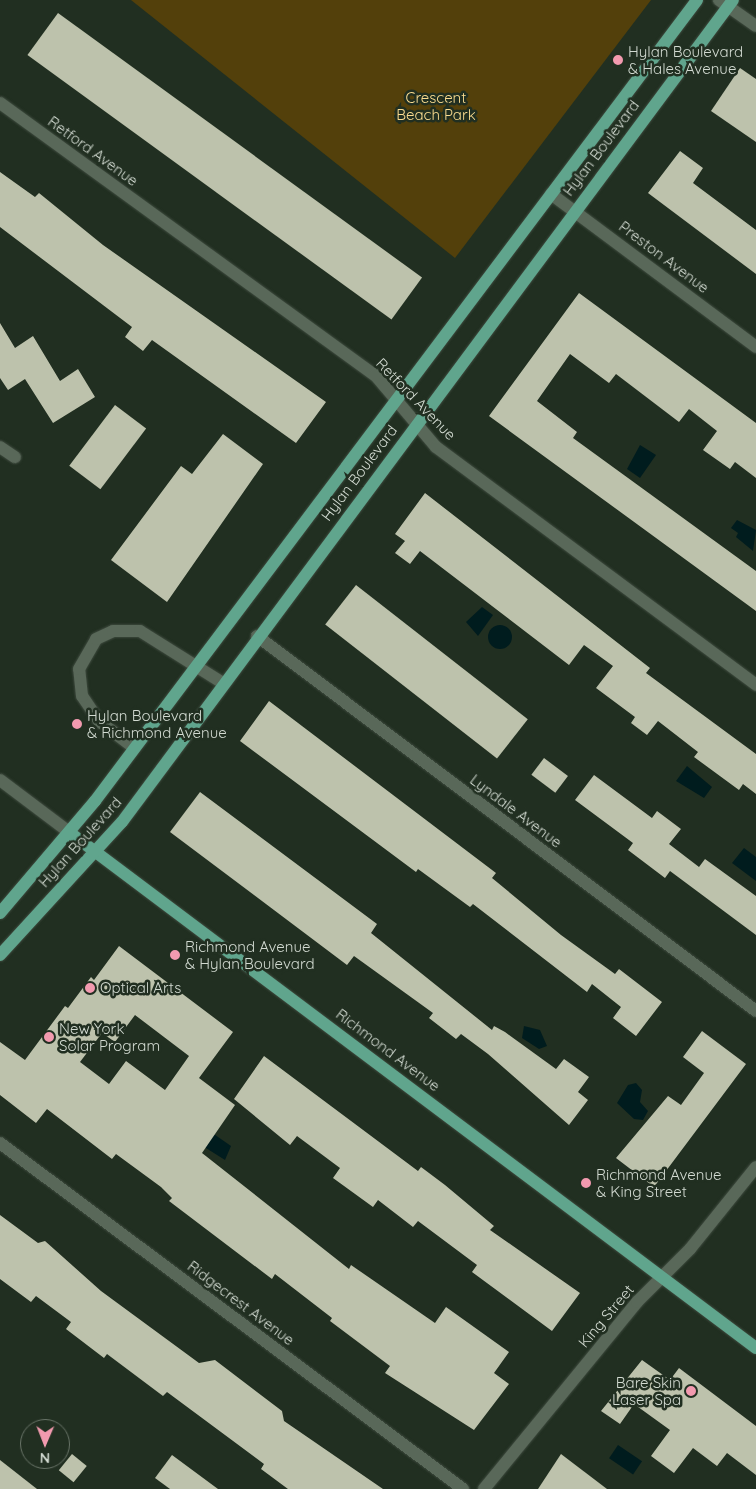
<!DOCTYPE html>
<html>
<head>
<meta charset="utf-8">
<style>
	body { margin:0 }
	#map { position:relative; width:756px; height:1489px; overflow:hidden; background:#212f21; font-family:Quicksand,sans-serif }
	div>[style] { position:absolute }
	.green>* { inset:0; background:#53400b }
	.water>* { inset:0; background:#001c1e; transform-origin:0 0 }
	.round { border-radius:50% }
	.building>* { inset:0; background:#bdc2ac; transform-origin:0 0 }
	.roads { filter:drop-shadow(0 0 1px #3e4a3e) drop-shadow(0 0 1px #3e4a3e) }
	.minor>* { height:12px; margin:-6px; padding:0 6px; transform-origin:6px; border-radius:6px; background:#596859 }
	.major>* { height:12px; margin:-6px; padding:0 6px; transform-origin:6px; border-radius:6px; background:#60a58d }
	.dots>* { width:14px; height:14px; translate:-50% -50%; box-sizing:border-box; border:2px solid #212f21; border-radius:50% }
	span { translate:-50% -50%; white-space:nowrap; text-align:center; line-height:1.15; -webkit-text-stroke:5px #212f21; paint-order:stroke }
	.poi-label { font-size:15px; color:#d2dad1 }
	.left { translate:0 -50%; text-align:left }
	.right { translate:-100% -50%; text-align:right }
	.park-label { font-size:15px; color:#fcdd90 }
	.street-label { font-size:15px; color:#d2dad1 }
	.north { position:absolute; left:20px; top:1419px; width:50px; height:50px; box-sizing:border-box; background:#212f21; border:1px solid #687367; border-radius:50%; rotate:181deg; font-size:14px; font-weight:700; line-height:20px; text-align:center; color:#d2dad1 }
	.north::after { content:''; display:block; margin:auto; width:18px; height:22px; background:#f29aaf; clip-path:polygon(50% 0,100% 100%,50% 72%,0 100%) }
</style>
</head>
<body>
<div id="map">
	<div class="green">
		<div style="clip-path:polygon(131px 0,651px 0,455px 258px)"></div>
	</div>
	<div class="water">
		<div style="clip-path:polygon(640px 445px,656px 455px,640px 478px,627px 469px)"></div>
		<div style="clip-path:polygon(737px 520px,756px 530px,753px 551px,736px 537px,738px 533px,731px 528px)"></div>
		<div style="clip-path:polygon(482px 607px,493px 615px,478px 636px,466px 622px)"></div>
		<div class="round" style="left:488px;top:625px;width:24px;height:24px"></div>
		<div style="clip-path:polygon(687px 766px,712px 787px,704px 798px,676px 781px)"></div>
		<div style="clip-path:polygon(744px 848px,756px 857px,756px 881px,732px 863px)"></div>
		<div style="clip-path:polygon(524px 1026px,540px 1030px,547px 1046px,539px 1049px,522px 1038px)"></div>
		<div style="clip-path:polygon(636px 1083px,642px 1090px,640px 1102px,648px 1111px,643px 1120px,634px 1119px,617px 1103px,628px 1085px)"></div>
		<div style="clip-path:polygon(208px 1130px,231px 1146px,225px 1160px,198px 1143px)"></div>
		<div style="left:618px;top:1445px;width:29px;height:16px;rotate:34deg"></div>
	</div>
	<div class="building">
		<div style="left:58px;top:13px;width:450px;height:52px;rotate:36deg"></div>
		<div style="clip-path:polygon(740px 68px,756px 79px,756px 142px,711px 111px)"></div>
		<div style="clip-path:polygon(680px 151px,703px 168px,693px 183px,756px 230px,756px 274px,648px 193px)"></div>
		<div style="clip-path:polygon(0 172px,35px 197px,39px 193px,103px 245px,326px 402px,296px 443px,152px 340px,143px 351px,125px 337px,132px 327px,0 227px)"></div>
		<div style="clip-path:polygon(579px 293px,756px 423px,756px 478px,735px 462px,730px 469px,703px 450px,717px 431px,689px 409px,679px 422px,616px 374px,609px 383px,570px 354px,537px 401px,577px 432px,573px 438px,756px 571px,756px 611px,489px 416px)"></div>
		<div style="clip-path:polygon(0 323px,15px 348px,33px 336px,60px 381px,78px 369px,95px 397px,53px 423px,25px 379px,8px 390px,0 378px)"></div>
		<div style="left:115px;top:405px;width:39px;height:76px;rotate:37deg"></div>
		<div style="clip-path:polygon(223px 434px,263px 464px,167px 602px,111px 560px,181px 466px,192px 474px)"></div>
		<div style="clip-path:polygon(425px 493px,650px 668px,646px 673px,756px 754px,756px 794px,743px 784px,739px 790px,694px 757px,698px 752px,658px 721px,647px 735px,631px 723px,635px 717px,596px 688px,613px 666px,584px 645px,569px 665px,420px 551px,410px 564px,395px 553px,405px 541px,395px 534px)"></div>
		<div style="left:356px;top:585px;width:218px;height:50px;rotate:38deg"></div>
		<div style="clip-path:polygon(269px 701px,496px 873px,492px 878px,561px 935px,615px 974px,619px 969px,662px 1002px,636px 1036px,613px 1018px,621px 1007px,592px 984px,587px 992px,473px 904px,470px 907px,418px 869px,416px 872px,240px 741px)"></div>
		<div style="left:544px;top:758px;width:30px;height:21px;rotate:37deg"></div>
		<div style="clip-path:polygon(594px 775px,652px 818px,657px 811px,681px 829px,669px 844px,699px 867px,705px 859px,756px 896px,756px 935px,670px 871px,665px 878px,628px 850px,633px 843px,575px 800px)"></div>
		<div style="clip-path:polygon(200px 792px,377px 924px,371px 933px,492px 1030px,494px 1026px,505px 1032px,556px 1069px,564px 1059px,589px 1077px,578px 1092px,588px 1100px,569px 1125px,488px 1054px,461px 1034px,456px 1039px,429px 1018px,433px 1013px,354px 956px,347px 965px,170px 832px)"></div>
		<div style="clip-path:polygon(evenodd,119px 946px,233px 1032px,199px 1078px,235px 1105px,202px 1153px,349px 1269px,351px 1265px,435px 1323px,446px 1307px,509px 1352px,494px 1373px,509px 1384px,474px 1430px,385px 1373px,390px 1366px,330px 1321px,332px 1318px,275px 1274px,272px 1279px,169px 1201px,172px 1198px,161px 1187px,116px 1154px,112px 1159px,47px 1109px,36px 1123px,0 1095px,0 1042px,25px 1060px,65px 1006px,68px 1008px,91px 977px,94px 980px,119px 946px,135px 1015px,189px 1056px,165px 1090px,126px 1061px,109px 1084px,80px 1062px,102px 1033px,115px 1042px,135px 1015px)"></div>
		<div style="clip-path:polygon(702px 1031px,746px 1064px,654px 1187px,616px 1158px,668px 1096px,681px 1105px,704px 1073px,683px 1057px)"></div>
		<div style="clip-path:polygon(264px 1056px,418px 1171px,421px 1167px,445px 1185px,494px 1226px,490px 1230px,580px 1293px,552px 1331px,472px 1272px,477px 1265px,418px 1221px,413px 1227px,378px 1200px,373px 1207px,333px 1178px,340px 1168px,297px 1136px,290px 1145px,234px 1099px)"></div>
		<div style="clip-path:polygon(0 1215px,38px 1243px,45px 1241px,101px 1291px,199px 1363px,215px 1360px,282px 1411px,284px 1421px,383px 1489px,288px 1489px,261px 1469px,264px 1464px,167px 1392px,163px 1396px,107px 1354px,104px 1358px,66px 1329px,71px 1322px,36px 1296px,31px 1302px,0 1279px)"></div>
		<div style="clip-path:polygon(642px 1360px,670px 1380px,679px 1368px,756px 1426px,756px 1475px,727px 1453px,717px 1466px,693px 1448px,674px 1473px,651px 1456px,670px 1430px,634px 1404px,620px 1424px,601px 1411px)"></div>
		<div style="left:72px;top:1454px;width:19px;height:21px;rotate:39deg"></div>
		<div style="clip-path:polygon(561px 1454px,607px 1489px,538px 1489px)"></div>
		<div style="clip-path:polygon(172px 1455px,218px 1489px,170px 1489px,155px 1478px)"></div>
		<div style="clip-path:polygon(0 1460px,37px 1489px,0 1489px)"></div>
	</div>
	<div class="roads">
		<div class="minor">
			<div style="left:719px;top:0;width:45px;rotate:35.1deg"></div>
			<div style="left:0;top:103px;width:463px;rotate:36deg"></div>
			<div style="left:375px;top:375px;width:94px;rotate:49.7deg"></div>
			<div style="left:436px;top:447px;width:399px;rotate:36.6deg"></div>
			<div style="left:551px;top:194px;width:256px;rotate:36.7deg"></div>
			<div style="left:0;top:447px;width:18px;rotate:34deg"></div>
			<div style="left:257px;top:636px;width:624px;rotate:36.92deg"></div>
			<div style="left:133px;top:747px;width:43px;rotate:-142.6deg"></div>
			<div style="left:99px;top:721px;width:30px;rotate:-124deg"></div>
			<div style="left:82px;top:696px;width:27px;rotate:-96deg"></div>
			<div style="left:79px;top:669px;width:34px;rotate:-60deg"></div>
			<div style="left:96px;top:639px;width:19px;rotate:-25deg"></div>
			<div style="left:113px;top:631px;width:27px"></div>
			<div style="left:140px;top:631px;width:98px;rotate:32.1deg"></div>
			<div style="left:0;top:780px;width:86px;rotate:37deg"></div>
			<div style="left:0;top:1143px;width:578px;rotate:36.77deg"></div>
			<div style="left:484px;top:1489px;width:242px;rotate:-50.7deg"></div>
			<div style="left:637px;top:1302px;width:75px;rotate:-45deg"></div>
			<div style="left:690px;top:1249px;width:105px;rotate:-51.2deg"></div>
		</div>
		<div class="major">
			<div style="left:69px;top:832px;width:859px;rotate:36.91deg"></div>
			<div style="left:0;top:913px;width:147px;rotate:-49.7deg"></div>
			<div style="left:95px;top:801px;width:1002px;rotate:-53.07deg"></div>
			<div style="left:0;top:955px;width:180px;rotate:-47.5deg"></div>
			<div style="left:122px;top:822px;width:1024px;rotate:-53.38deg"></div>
		</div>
	</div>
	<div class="dots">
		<div style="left:618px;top:60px;background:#f29aaf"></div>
		<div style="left:77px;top:724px;background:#f29aaf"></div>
		<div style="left:175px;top:955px;background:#f29aaf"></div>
		<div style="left:90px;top:988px;background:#f29aaf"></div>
		<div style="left:49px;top:1037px;background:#f29aaf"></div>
		<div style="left:586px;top:1183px;background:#f29aaf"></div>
		<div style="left:691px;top:1391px;background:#f29aaf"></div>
	</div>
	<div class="poi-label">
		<span class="left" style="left:628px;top:60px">Hylan Boulevard<br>&amp; Hales Avenue</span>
		<span class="left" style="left:87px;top:724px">Hylan Boulevard<br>&amp; Richmond Avenue</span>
		<span class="left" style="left:185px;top:955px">Richmond Avenue<br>&amp; Hylan Boulevard</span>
		<span class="left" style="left:100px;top:988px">Optical Arts</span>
		<span class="left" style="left:59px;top:1037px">New York<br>Solar Program</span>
		<span class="left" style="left:596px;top:1183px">Richmond Avenue<br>&amp; King Street</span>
		<span class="right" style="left:681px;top:1391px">Bare Skin<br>Laser Spa</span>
	</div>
	<div class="park-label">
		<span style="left:436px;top:106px">Crescent<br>Beach Park</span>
	</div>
	<div class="street-label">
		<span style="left:601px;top:148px;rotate:-53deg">Hylan Boulevard</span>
		<span style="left:93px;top:151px;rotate:36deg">Retford Avenue</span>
		<span style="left:664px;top:257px;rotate:37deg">Preston Avenue</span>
		<span style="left:416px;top:399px;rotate:46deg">Retford Avenue</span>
		<span style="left:359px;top:473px;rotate:-53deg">Hylan Boulevard</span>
		<span style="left:516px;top:811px;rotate:37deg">Lyndale Avenue</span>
		<span style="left:80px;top:842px;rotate:-48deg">Hylan Boulevard</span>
		<span style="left:388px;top:1050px;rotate:37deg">Richmond Avenue</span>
		<span style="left:241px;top:1303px;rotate:37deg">Ridgecrest Avenue</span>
		<span style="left:606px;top:1316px;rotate:-50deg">King Street</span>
	</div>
	<div class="north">N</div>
</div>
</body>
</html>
